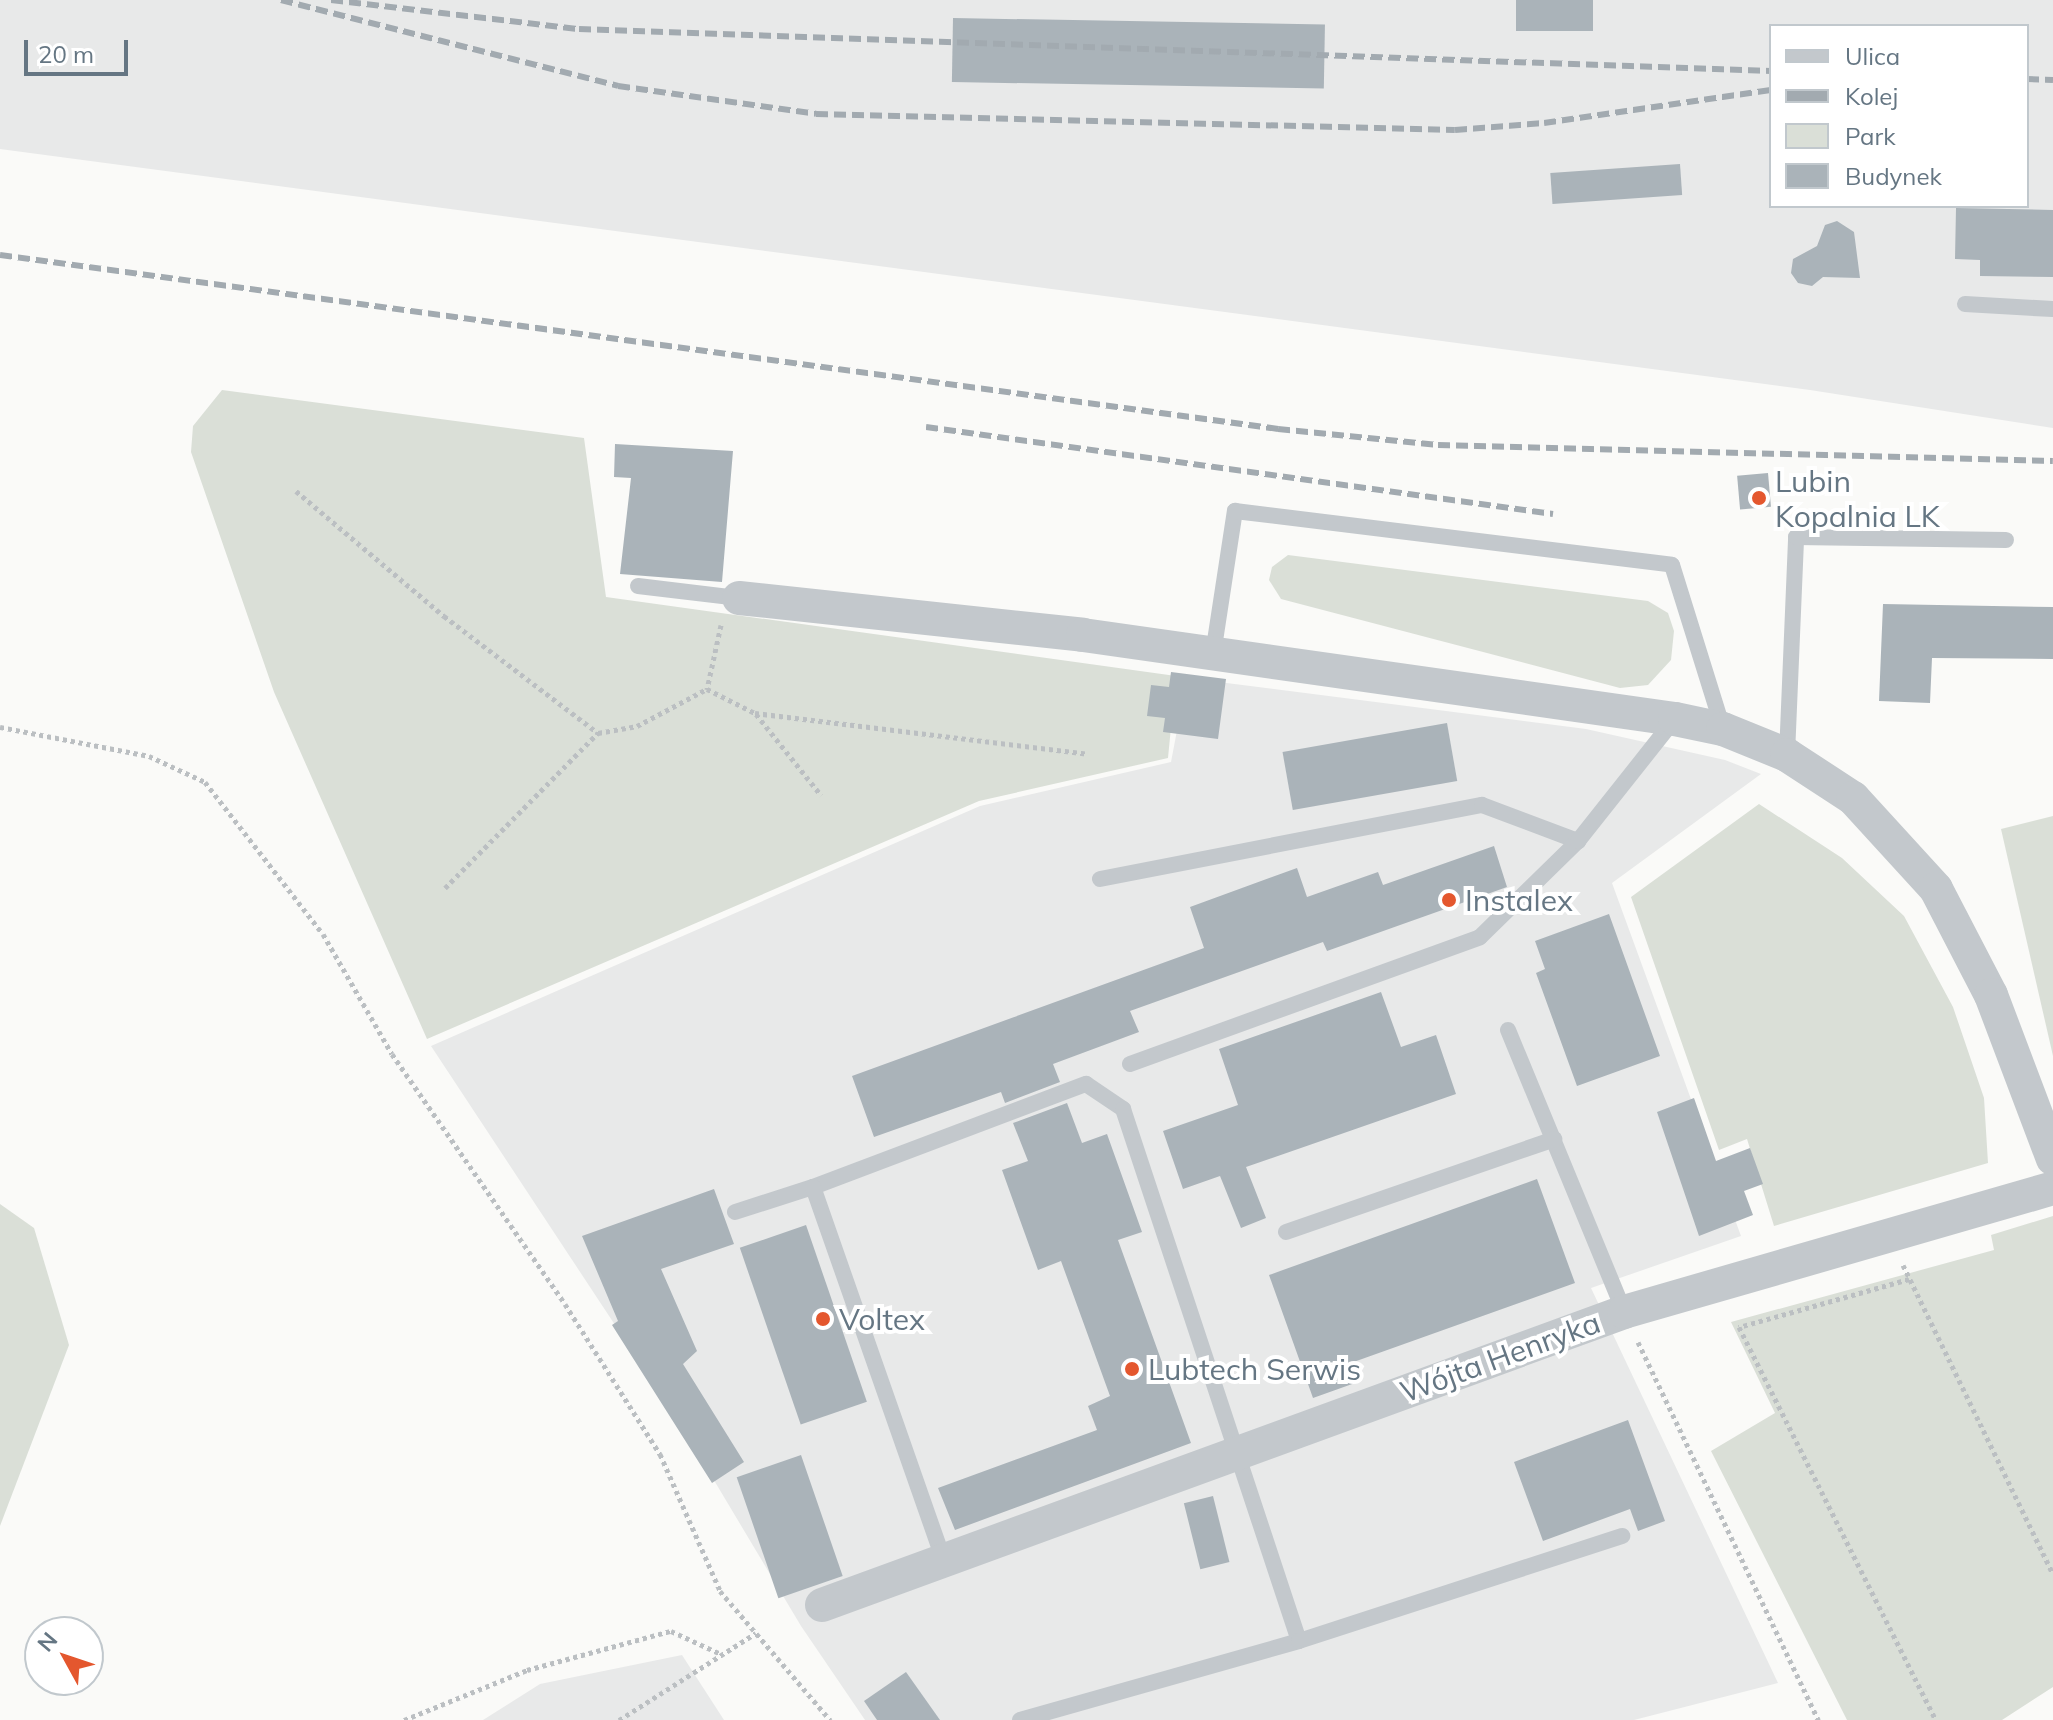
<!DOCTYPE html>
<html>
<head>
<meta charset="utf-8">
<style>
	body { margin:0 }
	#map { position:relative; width:2053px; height:1720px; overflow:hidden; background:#fafaf8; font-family:Mulish,sans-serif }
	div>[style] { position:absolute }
	.built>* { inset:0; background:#e8e9e9 }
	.green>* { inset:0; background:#dadfd7 }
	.building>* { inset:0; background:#aab3b9; transform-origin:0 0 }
	.path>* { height:5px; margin-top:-2.5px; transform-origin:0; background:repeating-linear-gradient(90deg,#bbbfc2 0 4px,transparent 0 8px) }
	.lane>* { height:16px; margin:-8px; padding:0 8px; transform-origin:8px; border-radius:8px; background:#c3c8cc }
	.street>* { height:34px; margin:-17px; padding:0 17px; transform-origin:17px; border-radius:17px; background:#c3c8cc }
	.rail>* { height:6px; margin-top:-3px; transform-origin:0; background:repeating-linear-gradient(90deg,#a2aab0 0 12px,transparent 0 18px) }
	.dots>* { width:22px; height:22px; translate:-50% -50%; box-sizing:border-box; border:4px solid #fff; border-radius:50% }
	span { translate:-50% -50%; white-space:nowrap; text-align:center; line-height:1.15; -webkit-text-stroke:8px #fff; paint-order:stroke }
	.poi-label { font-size:30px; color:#657683 }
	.left { translate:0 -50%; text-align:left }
	.street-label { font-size:30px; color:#657683 }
	.legend { position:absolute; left:1769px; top:24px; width:260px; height:184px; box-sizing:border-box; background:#fff; border:2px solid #c1c8cd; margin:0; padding:10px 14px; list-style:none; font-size:24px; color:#657683 }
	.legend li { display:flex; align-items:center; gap:16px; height:40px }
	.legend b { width:40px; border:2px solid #c1c8cd }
	.north { position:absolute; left:24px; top:1616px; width:80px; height:80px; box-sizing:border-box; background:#fff; border:2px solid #c1c8cd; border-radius:50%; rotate:310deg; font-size:22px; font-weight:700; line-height:32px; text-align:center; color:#657683 }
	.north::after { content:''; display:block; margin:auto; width:28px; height:36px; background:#e4572e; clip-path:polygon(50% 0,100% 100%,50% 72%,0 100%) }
	.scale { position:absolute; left:24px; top:40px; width:104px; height:36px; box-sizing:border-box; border:4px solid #657683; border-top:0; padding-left:10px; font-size:24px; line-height:28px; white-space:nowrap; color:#657683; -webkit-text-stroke:6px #fff; paint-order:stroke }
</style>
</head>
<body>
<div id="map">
	<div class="built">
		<div style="clip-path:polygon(evenodd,0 0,2053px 0,2053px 428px,1810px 390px,0 149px,0 0,1771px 26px,2027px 26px,2027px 206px,1771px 206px,1771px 26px)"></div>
		<div style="clip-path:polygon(1187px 678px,1586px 729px,1725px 760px,1761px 774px,1612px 883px,1741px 1236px,1591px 1288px,1778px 1683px,1634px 1720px,865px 1720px,801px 1626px,681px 1425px,431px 1046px,980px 806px,1171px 762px)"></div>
		<div style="clip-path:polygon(682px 1655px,724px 1720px,483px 1720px,540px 1684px)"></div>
	</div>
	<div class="green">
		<div style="clip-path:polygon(222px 390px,584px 438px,606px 597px,1176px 676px,1168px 758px,979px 801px,427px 1039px,274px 692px,191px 452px,193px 426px)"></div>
		<div style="clip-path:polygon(1288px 555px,1648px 601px,1668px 613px,1674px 631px,1671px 660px,1648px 685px,1620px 688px,1281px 599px,1269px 580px,1272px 567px)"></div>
		<div style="clip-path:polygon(1759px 804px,1842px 858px,1904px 916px,1953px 1007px,1984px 1098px,1988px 1163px,1774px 1226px,1747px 1139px,1719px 1150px,1631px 897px)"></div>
		<div style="clip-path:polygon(2053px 816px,2053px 1056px,2001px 829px)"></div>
		<div style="clip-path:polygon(0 1204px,34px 1228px,69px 1345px,0 1526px)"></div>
		<div style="clip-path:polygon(2053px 1216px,2053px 1687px,2002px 1720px,1847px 1720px,1711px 1451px,1775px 1413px,1731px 1322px,1994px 1250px,1991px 1235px)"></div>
	</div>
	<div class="building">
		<div style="left:1516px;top:0;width:77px;height:31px"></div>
		<div style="left:953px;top:18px;width:372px;height:64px;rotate:1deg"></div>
		<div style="left:1680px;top:164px;width:31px;height:130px;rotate:86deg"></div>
		<div style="clip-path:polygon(1956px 208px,2053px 210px,2053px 277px,1980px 276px,1980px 260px,1955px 259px)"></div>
		<div style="clip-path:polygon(1837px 221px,1854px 232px,1860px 278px,1823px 277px,1812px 286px,1798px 283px,1791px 273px,1793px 259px,1817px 246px,1825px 225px)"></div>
		<div style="clip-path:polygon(615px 444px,733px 451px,722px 582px,620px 574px,631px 478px,614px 477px)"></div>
		<div style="left:1768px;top:473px;width:34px;height:31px;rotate:85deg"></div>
		<div style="clip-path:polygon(1883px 604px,2053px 607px,2053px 659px,1932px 658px,1930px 703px,1879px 701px)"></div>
		<div style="clip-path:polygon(1171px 672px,1226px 679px,1218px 739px,1163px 732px,1165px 718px,1147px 716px,1151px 685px,1169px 687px)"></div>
		<div style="left:1447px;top:723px;width:59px;height:167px;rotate:80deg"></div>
		<div style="clip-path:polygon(1494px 846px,1507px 887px,1327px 951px,1323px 942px,1130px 1011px,1139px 1032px,1053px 1064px,1060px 1082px,1005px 1103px,1001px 1092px,874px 1137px,852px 1076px,1204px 948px,1190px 907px,1297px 868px,1307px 897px,1378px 872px,1383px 885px)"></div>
		<div style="clip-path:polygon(1609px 914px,1660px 1056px,1577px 1086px,1536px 973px,1545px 969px,1535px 941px)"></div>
		<div style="clip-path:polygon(1381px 992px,1401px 1047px,1436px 1035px,1456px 1094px,1246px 1167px,1266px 1218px,1241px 1228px,1220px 1176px,1183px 1189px,1163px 1131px,1238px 1105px,1219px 1049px)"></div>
		<div style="clip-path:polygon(1694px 1098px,1716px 1161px,1750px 1148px,1763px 1184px,1744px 1191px,1753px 1215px,1699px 1236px,1657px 1112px)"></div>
		<div style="clip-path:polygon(1067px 1103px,1082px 1143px,1107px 1134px,1142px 1232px,1118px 1240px,1191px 1443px,955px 1530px,938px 1488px,1097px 1430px,1088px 1406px,1110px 1396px,1061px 1261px,1038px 1270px,1002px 1170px,1028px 1161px,1013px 1123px)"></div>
		<div style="clip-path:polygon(1537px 1179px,1575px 1283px,1348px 1364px,1355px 1383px,1313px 1398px,1269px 1275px)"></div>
		<div style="clip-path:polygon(714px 1189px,734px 1244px,661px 1269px,697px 1351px,683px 1364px,744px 1462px,712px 1483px,612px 1325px,618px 1321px,582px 1236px)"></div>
		<div style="left:806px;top:1225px;width:187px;height:70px;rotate:71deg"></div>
		<div style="clip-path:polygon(1628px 1420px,1665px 1521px,1638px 1531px,1630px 1509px,1543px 1541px,1514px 1462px)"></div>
		<div style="left:801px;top:1455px;width:128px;height:68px;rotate:71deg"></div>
		<div style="left:1213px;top:1496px;width:68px;height:30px;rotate:76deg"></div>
		<div style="clip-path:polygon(906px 1672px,940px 1720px,877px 1720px,864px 1701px)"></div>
	</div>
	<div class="path">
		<div style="left:296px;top:491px;width:194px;rotate:40.2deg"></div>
		<div style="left:444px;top:616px;width:193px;rotate:37.2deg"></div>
		<div style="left:598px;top:733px;width:40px;rotate:-10deg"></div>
		<div style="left:637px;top:726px;width:79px;rotate:-27.9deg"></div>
		<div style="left:721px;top:625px;width:66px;rotate:102.3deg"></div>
		<div style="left:707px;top:689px;width:54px;rotate:26.6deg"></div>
		<div style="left:755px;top:713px;width:335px;rotate:7deg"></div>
		<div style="left:756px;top:714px;width:104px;rotate:51.3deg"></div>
		<div style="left:0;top:727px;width:152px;rotate:11deg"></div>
		<div style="left:149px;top:756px;width:62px;rotate:24.9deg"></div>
		<div style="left:205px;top:782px;width:192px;rotate:52.2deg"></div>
		<div style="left:323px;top:934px;width:138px;rotate:60.1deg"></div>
		<div style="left:392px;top:1054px;width:304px;rotate:55.3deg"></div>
		<div style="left:565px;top:1304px;width:178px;rotate:57.7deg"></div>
		<div style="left:660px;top:1454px;width:150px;rotate:66.3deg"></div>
		<div style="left:720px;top:1591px;width:170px;rotate:49.5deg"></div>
		<div style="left:445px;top:888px;width:218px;rotate:-45.4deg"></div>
		<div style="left:1903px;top:1265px;width:343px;rotate:64.1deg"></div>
		<div style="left:1909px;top:1279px;width:177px;rotate:164.2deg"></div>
		<div style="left:1739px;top:1327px;width:440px;rotate:63.4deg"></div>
		<div style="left:1638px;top:1342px;width:419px;rotate:64.5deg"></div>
		<div style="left:404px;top:1720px;width:133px;rotate:-22.1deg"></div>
		<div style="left:527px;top:1670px;width:149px;rotate:-15.2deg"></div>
		<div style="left:671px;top:1631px;width:55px;rotate:24.7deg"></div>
		<div style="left:619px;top:1720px;width:162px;rotate:-32.4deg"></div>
	</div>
	<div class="lane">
		<div style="left:1965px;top:304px;width:88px;rotate:3.3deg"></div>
		<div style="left:638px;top:586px;width:102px;rotate:6.8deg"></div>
		<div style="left:1213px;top:654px;width:145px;rotate:-81.3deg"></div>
		<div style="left:1235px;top:511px;width:440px;rotate:7deg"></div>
		<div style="left:1672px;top:565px;width:172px;rotate:72.7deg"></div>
		<div style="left:1787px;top:755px;width:218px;rotate:-87.6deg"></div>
		<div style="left:1796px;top:537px;width:210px;rotate:0.8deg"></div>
		<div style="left:1100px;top:879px;width:389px;rotate:-11deg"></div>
		<div style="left:1482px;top:805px;width:103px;rotate:20.6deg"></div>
		<div style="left:1508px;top:1030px;width:305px;rotate:67.6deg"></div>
		<div style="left:1130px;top:1064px;width:372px;rotate:-19.9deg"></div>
		<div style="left:1480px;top:937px;width:137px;rotate:-44.4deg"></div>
		<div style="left:1578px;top:841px;width:154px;rotate:-51.6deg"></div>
		<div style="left:813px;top:1187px;width:292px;rotate:-20.7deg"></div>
		<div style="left:1086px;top:1084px;width:45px;rotate:34deg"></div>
		<div style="left:1123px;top:1109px;width:560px;rotate:71.69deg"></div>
		<div style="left:735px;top:1212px;width:82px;rotate:-17.8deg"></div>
		<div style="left:813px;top:1187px;width:396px;rotate:70.7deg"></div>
		<div style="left:1286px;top:1232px;width:284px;rotate:-19.1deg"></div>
		<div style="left:1020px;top:1720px;width:290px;rotate:-15.8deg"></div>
		<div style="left:1299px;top:1641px;width:340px;rotate:-18deg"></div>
	</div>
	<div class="street">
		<div style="left:739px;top:598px;width:346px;rotate:6.1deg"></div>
		<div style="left:1083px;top:635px;width:598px;rotate:8.08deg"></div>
		<div style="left:1675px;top:719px;width:49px;rotate:11.8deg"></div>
		<div style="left:1723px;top:729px;width:69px;rotate:22.1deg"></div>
		<div style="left:1787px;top:755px;width:79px;rotate:33.1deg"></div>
		<div style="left:1853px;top:798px;width:123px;rotate:47.6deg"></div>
		<div style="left:1936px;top:889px;width:119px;rotate:62.6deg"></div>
		<div style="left:1991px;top:995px;width:175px;rotate:69.3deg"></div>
		<div style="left:822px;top:1605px;width:854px;rotate:-20.07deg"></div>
		<div style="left:1624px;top:1312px;width:447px;rotate:-16.1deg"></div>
	</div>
	<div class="rail">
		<div style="left:281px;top:0;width:348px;rotate:14.3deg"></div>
		<div style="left:618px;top:86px;width:200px;rotate:8deg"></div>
		<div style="left:816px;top:114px;width:639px;rotate:1.43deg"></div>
		<div style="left:1455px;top:130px;width:89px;rotate:-4.5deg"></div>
		<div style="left:1544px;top:123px;width:229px;rotate:-8.3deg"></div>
		<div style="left:331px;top:0;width:250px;rotate:6.7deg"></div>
		<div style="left:579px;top:29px;width:1193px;rotate:2.02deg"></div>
		<div style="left:2027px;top:79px;width:26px;rotate:2deg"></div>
		<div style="left:0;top:255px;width:1290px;rotate:7.75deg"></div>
		<div style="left:1278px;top:429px;width:161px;rotate:5.7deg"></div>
		<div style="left:1438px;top:445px;width:615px;rotate:1.49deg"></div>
		<div style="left:926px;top:427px;width:633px;rotate:7.9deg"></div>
	</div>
	<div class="dots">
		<div style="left:1759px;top:498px;background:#e4572e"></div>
		<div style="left:1449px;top:900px;background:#e4572e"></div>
		<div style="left:823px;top:1319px;background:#e4572e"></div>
		<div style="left:1132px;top:1369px;background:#e4572e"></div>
	</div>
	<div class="poi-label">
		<span class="left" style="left:1775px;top:498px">Lubin<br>Kopalnia LK</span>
		<span class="left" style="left:1465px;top:900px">Instalex</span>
		<span class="left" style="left:839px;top:1319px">Voltex</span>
		<span class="left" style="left:1148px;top:1369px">Lubtech Serwis</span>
	</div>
	<div class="street-label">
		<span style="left:1500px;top:1357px;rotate:-20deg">Wójta Henryka</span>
	</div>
	<ul class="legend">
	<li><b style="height:10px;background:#c3c8cc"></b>Ulica</li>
	<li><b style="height:10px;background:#a2aab0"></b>Kolej</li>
	<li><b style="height:22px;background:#dadfd7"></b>Park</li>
	<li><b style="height:22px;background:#aab3b9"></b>Budynek</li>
	</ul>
	<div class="north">N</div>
	<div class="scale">20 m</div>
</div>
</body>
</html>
